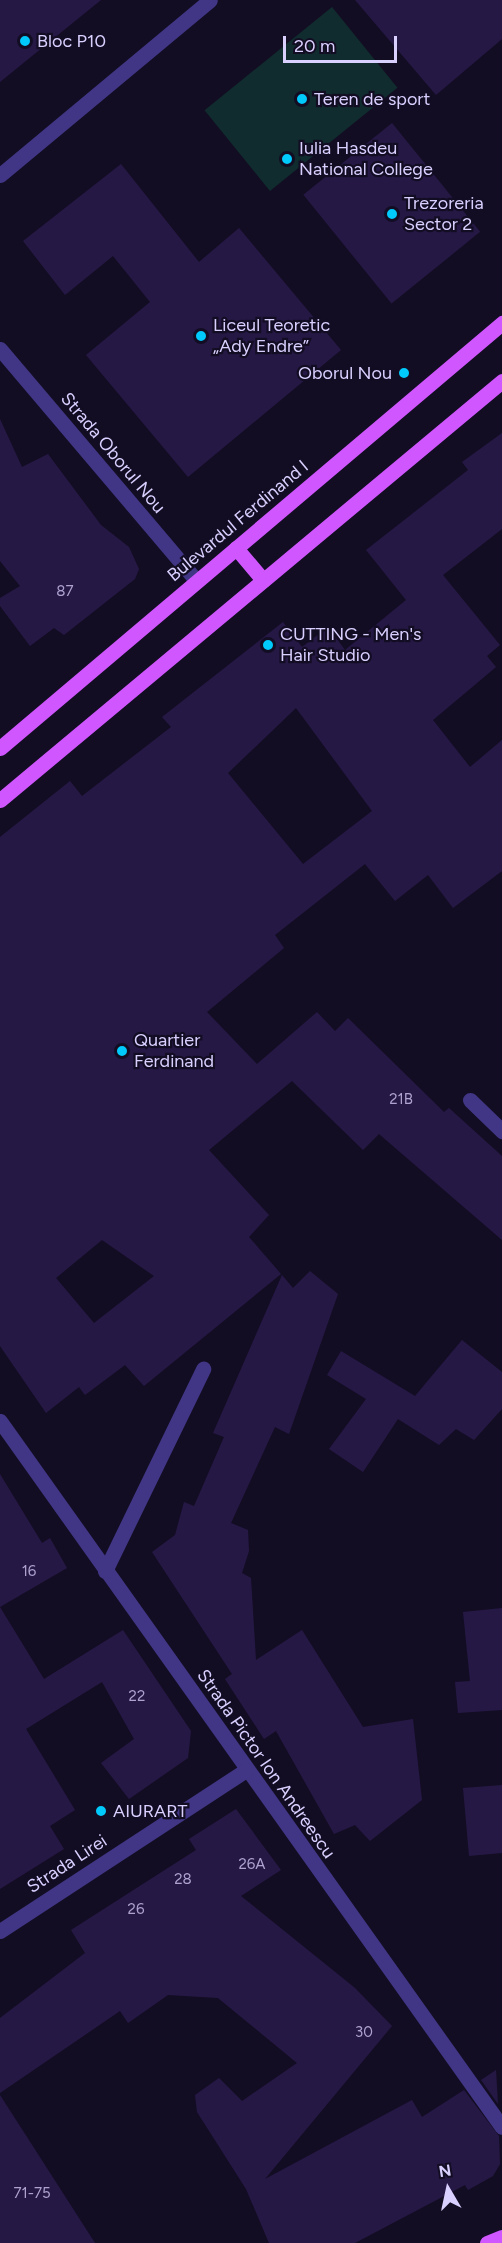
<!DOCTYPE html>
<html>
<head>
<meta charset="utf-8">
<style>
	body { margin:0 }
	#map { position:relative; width:502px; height:2243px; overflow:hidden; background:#130d24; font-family:Figtree,sans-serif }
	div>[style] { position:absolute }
	.green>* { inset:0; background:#102c2e; transform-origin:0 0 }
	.building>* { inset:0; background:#261845; transform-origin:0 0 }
	.minor>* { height:15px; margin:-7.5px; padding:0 7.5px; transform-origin:7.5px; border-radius:7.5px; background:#413685 }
	.primary>* { height:15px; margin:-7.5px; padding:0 7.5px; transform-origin:7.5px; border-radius:7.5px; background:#d057ff }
	.dots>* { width:16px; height:16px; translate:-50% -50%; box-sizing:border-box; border:3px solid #130d24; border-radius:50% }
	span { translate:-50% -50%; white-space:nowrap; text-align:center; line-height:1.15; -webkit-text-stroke:4.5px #130d24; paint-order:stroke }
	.number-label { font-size:15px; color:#ada2d0 }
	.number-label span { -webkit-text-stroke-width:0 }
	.poi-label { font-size:18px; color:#dad0ff }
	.left { translate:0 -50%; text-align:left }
	.right { translate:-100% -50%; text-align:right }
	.street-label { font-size:18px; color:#dad0ff }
	.north { position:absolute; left:418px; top:2159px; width:60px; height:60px; -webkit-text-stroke:4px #130d24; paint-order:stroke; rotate:351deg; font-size:16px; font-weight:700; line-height:24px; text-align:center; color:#dad0ff }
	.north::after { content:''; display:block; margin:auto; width:21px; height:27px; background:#dad0ff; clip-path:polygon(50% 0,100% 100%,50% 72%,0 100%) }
	.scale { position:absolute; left:283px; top:36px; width:114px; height:27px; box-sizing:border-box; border:3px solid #dad0ff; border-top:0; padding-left:8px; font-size:18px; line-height:21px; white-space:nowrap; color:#dad0ff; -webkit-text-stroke:4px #130d24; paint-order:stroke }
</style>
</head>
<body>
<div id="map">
	<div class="green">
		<div style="left:332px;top:7px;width:104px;height:164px;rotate:51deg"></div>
	</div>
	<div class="building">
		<div style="clip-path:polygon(0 0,101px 0,0 82px)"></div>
		<div style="clip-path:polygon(355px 0,502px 0,502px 39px,436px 95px)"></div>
		<div style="left:392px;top:123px;width:140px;height:114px;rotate:51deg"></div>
		<div style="clip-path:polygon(121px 164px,199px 262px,239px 228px,341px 350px,188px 477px,86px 355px,150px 302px,113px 256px,65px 295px,23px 241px)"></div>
		<div style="clip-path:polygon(0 419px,22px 467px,48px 454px,101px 525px,129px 547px,139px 569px,135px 579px,64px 635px,54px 628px,30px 646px,0 606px,0 598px,20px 586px,0 561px)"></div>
		<div style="clip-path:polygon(evenodd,502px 433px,502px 529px,443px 575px,500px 645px,487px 656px,496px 667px,433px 720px,470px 767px,502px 740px,502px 871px,453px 908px,428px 875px,395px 901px,365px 864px,275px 935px,284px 948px,207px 1012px,257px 1064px,317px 1012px,335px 1031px,348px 1018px,444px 1112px,449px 1108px,502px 1156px,502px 1240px,379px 1134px,363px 1150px,292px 1081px,209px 1150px,269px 1215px,249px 1237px,281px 1274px,144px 1386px,125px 1365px,85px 1395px,79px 1387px,46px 1413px,0 1346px,0 837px,70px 781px,82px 796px,171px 727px,162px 717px,283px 622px,302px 647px,328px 627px,345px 650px,406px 600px,366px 550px,468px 470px,462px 462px,502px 433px,296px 708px,372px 811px,303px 864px,228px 773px,296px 708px,502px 433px,102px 1240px,154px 1276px,94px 1323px,56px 1278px,102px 1240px)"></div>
		<div style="clip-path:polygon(310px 1271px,338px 1294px,289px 1434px,275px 1427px,231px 1523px,248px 1530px,249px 1551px,242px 1573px,251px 1578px,256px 1660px,302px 1630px,363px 1727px,413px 1719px,422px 1800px,370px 1841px,355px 1825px,334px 1834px,276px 1731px,264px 1739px,225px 1679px,232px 1674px,152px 1552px,175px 1535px,184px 1502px,194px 1506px,224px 1437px,213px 1433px,282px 1275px,293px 1288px)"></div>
		<div style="clip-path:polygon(462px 1340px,502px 1372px,502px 1409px,474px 1440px,456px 1429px,439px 1445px,398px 1419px,363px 1472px,329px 1449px,366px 1399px,327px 1375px,341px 1351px,415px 1396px)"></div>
		<div style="clip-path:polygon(0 1474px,42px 1543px,50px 1538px,67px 1568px,0 1607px)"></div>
		<div style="clip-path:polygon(0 1607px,44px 1679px,123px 1630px,191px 1731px,188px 1758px,129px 1799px,101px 1763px,134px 1739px,102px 1682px,26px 1729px,75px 1810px,50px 1826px,64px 1849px,0 1889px)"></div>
		<div style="clip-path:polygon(502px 1608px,502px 1710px,458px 1713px,455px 1682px,470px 1681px,463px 1612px)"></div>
		<div style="clip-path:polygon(502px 1785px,502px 1853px,469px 1856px,463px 1788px)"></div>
		<div style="clip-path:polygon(236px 1809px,281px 1870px,241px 1896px,355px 1988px,392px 2026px,265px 2179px,412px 2100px,422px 2117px,464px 2090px,499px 2136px,500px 2164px,493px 2176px,468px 2190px,465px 2185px,355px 2243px,269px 2243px,246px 2189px,197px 2112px,195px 2095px,219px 2078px,242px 2101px,297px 2063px,218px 1998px,168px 1995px,128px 2023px,120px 2011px,0 2093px,0 2018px,85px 1953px,71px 1930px,196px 1850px,189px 1839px)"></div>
		<div style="clip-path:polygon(496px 2070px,498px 2104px,481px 2080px)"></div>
		<div style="clip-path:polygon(0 2095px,95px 2243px,0 2243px)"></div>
	</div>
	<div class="minor">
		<div style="left:0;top:175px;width:273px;rotate:-39.8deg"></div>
		<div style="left:0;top:349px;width:304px;rotate:49.7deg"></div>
		<div style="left:470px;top:1100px;width:45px;rotate:44.1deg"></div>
		<div style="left:0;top:1421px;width:866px;rotate:54.59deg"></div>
		<div style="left:105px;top:1571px;width:225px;rotate:-64.1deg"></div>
		<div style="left:0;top:1931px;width:294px;rotate:-33.2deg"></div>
	</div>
	<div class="primary">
		<div style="left:236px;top:548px;width:42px;rotate:49.8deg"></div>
		<div style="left:0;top:748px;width:658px;rotate:-40.25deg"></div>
		<div style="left:0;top:800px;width:654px;rotate:-39.85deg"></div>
		<div style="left:487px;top:2243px;width:16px;rotate:-22deg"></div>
	</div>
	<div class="dots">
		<div style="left:25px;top:41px;background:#00c9fb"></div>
		<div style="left:302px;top:99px;background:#00c9fb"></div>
		<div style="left:287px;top:159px;background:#00c9fb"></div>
		<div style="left:392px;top:214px;background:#00c9fb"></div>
		<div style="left:201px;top:336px;background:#00c9fb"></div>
		<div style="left:404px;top:373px;background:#00c9fb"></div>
		<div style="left:268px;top:645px;background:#00c9fb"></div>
		<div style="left:122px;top:1051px;background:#00c9fb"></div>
		<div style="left:101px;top:1811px;background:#00c9fb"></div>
	</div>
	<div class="number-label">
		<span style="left:65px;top:592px">87</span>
		<span style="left:401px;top:1100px">21B</span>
		<span style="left:29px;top:1572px">16</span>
		<span style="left:137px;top:1697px">22</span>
		<span style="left:252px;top:1865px">26A</span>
		<span style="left:183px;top:1880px">28</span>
		<span style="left:136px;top:1910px">26</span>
		<span style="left:364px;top:2033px">30</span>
		<span style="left:32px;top:2194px">71-75</span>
	</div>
	<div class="poi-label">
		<span class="left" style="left:37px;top:41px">Bloc P10</span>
		<span class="left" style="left:314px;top:99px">Teren de sport</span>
		<span class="left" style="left:299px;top:159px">Iulia Hasdeu<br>National College</span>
		<span class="left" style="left:404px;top:214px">Trezoreria<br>Sector 2</span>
		<span class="left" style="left:213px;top:336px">Liceul Teoretic<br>„Ady Endre”</span>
		<span class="right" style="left:392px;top:373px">Oborul Nou</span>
		<span class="left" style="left:280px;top:645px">CUTTING - Men's<br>Hair Studio</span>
		<span class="left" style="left:134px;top:1051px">Quartier<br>Ferdinand</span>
		<span class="left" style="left:113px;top:1811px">AIURART</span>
	</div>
	<div class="street-label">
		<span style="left:113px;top:453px;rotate:50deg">Strada Oborul Nou</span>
		<span style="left:238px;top:521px;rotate:-40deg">Bulevardul Ferdinand I</span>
		<span style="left:266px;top:1764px;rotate:55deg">Strada Pictor Ion Andreescu</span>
		<span style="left:67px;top:1864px;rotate:-33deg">Strada Lirei</span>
	</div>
	<div class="north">N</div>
	<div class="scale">20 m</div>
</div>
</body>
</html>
